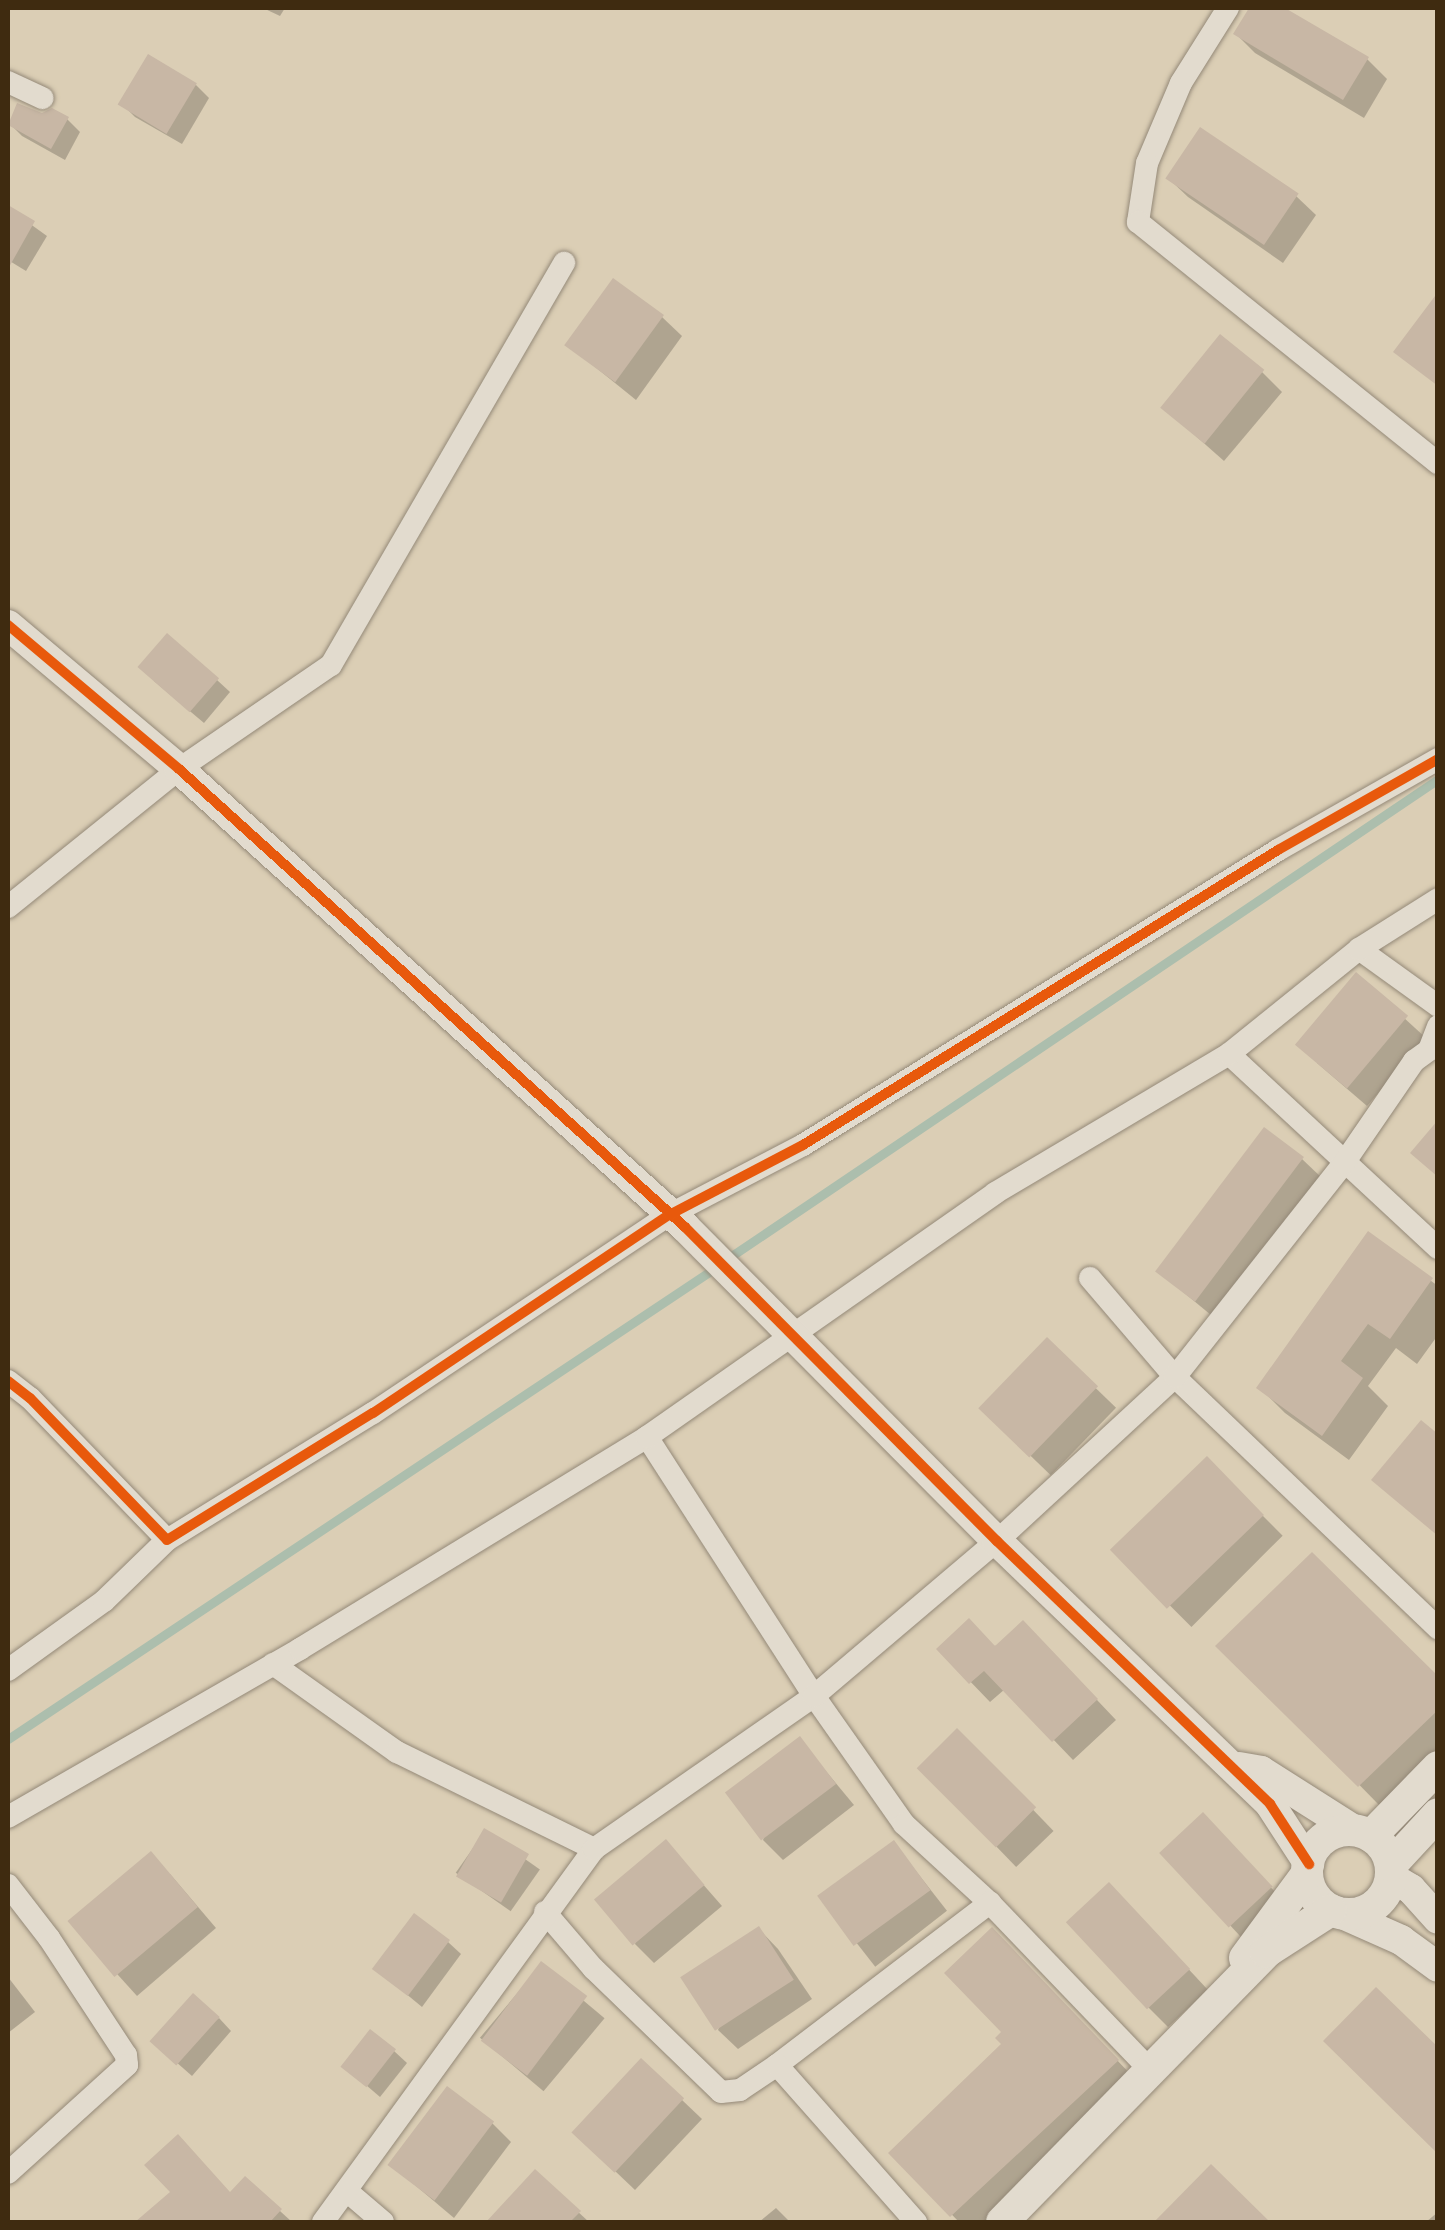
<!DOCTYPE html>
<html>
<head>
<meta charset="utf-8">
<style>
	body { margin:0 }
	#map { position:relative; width:1445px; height:2230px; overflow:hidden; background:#dbceb5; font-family:Cardo,serif }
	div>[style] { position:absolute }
	.shadow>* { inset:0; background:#0003; transform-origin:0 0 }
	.stream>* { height:9px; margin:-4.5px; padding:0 4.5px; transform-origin:4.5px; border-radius:4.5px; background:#acbead }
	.building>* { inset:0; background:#c8b7a5; transform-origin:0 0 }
	.roads { filter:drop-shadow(0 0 2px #948978) drop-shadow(0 0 2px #948978) }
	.minor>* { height:22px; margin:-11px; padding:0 11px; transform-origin:11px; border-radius:11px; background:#e2dbce }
	.tertiary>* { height:30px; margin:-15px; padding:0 15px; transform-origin:15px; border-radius:15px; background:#e2dbce }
	.secondary>* { height:32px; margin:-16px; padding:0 16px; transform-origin:16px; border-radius:16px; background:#e2dbce }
	.secondary>.ring { margin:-16px; padding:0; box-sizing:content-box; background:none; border:32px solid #e2dbce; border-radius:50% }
	.cycleway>* { height:10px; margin:-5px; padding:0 5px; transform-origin:5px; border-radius:5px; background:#e8590c }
	span { translate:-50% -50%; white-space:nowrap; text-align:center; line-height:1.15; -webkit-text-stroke:10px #f2e2c4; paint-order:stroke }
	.frame { position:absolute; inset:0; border:10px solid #3f2b10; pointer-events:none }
</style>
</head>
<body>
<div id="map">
	<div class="shadow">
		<div style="clip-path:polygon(263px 8px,285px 8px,280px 16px)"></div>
		<div style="clip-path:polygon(1251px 8px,1280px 8px,1367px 59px,1387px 79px,1364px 118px,1255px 53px,1236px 34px)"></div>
		<div style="clip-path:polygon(196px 85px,209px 98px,182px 144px,135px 117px,122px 104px)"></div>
		<div style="clip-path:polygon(42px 116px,67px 119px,80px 132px,65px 160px,22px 136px,9px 123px)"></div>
		<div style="clip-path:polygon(1168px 178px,1296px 196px,1316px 215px,1283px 263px,1188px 197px)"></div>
		<div style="clip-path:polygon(8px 208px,47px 236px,26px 271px,8px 260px)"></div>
		<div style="clip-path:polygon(662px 317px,682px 336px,636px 400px,568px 345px)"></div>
		<div style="clip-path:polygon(1262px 372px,1282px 392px,1224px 461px,1163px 407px)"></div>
		<div style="clip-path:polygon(217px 680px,230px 692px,204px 723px,154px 681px)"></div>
		<div style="clip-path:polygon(1357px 975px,1426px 1038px,1367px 1106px,1317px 1063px)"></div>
		<div style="clip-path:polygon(1302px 1159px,1322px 1178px,1217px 1320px,1159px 1272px)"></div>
		<div style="clip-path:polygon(1368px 1235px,1438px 1286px,1438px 1335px,1417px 1364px,1396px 1348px,1368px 1386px,1388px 1406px,1349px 1460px,1285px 1413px,1259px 1387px)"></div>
		<div style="left:1047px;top:1341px;width:96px;height:94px;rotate:44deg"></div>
		<div style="left:1207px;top:1460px;width:107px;height:129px;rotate:45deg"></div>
		<div style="clip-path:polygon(1043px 1643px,1116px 1720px,1073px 1760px,1005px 1689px,990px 1702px,939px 1649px)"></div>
		<div style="clip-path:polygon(1438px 1680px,1438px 1749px,1379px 1805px,1296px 1720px)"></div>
		<div style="left:957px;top:1731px;width:139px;height:52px;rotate:46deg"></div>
		<div style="clip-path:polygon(800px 1740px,854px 1805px,783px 1860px,763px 1840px)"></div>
		<div style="left:485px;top:1831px;width:67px;height:51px;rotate:35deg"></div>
		<div style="clip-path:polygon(1223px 1836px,1290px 1908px,1253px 1950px,1163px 1853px)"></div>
		<div style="clip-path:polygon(666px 1842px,722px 1906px,654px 1963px,635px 1944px)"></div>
		<div style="left:894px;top:1843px;width:86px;height:91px;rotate:52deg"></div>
		<div style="clip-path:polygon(170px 1874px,216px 1928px,137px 1996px,71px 1923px)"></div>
		<div style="clip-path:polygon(1129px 1905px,1208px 1990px,1168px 2027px,1148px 2007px)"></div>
		<div style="clip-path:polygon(759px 1929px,778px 1949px,812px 1999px,738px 2049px,718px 2030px)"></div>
		<div style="clip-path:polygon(448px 1942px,461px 1954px,422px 2007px,376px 1969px)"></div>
		<div style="clip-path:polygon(1011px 1949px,1136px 2080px,984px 2222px,959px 2222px,892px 2153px,1004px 2044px)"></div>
		<div style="left:541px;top:1965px;width:83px;height:95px;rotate:40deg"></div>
		<div style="clip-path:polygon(8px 1977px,35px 2012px,8px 2033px)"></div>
		<div style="clip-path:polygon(219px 2018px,231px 2031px,192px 2076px,167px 2054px)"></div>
		<div style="clip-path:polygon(394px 2051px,407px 2063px,380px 2097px,345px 2067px)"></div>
		<div style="clip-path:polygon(641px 2061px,702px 2119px,635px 2190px,594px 2151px)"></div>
		<div style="clip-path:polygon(492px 2123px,511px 2142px,454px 2218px,390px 2164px)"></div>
		<div style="clip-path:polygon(1211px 2168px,1267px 2222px,1158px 2222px)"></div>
		<div style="clip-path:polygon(535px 2172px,589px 2222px,489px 2222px)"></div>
		<div style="clip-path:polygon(173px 2193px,231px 2195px,280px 2211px,292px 2222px,139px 2222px)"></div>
		<div style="clip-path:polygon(776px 2208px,790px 2222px,759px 2222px)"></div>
		<div style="clip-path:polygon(1438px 2212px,1438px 2222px,1426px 2222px)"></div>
	</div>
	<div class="stream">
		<div style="left:727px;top:1259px;width:858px;rotate:-34.02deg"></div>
		<div style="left:8px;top:1739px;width:850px;rotate:-33.67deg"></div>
	</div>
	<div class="building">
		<div style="clip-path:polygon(1249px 8px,1285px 8px,1369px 57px,1343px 100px,1233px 34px)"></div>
		<div style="left:148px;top:54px;width:57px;height:59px;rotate:31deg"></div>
		<div style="clip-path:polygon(17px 103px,42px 113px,52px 108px,69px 117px,51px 149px,8px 125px)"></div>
		<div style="left:1200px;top:127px;width:119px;height:62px;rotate:34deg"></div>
		<div style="clip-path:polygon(8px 205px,35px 221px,8px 269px)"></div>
		<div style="left:613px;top:278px;width:63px;height:83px;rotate:36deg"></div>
		<div style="clip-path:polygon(1438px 292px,1438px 386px,1393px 352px)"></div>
		<div style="left:1220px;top:334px;width:57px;height:95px;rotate:39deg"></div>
		<div style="left:167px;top:633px;width:69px;height:45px;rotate:41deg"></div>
		<div style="left:1356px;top:972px;width:68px;height:95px;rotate:40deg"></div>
		<div style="clip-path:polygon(1438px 1120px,1438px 1177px,1410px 1153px)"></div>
		<div style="left:1264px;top:1127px;width:50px;height:181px;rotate:37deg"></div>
		<div style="clip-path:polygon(1368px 1231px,1433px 1278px,1390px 1339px,1368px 1324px,1341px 1361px,1363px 1378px,1322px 1436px,1256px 1388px)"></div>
		<div style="left:1047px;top:1337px;width:71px;height:99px;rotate:44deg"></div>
		<div style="clip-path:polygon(1421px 1420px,1438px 1434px,1438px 1536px,1371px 1480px)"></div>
		<div style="left:1207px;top:1456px;width:82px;height:135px;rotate:46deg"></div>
		<div style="clip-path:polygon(1312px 1552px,1438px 1676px,1438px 1710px,1358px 1787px,1215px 1646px)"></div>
		<div style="clip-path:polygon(969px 1618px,995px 1646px,1023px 1620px,1098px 1699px,1052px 1742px,984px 1671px,969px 1684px,936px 1649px)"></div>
		<div style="left:957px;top:1728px;width:112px;height:57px;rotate:45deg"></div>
		<div style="left:800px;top:1736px;width:60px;height:94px;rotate:53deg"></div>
		<div style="left:1203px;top:1812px;width:102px;height:60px;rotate:47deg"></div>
		<div style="left:484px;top:1828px;width:52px;height:56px;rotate:30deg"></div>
		<div style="left:666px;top:1839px;width:60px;height:94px;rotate:50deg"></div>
		<div style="left:894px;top:1840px;width:62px;height:95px;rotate:54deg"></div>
		<div style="left:151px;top:1851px;width:73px;height:109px;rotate:50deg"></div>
		<div style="left:1109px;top:1882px;width:119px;height:59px;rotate:47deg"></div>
		<div style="left:414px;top:1913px;width:45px;height:70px;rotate:37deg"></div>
		<div style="left:759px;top:1926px;width:64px;height:94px;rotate:57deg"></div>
		<div style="clip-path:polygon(992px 1927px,1119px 2060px,950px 2217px,888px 2153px,1001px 2044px,995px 2038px,1001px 2032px,944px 1973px)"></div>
		<div style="left:541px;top:1961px;width:58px;height:100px;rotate:37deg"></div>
		<div style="clip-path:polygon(1376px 1987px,1438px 2047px,1438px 2154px,1323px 2041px)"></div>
		<div style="left:193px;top:1993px;width:36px;height:65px;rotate:42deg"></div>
		<div style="left:370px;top:2029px;width:33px;height:48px;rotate:38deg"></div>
		<div style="left:641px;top:2058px;width:59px;height:102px;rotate:43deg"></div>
		<div style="left:447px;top:2086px;width:59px;height:99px;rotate:37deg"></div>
		<div style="clip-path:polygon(178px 2134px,230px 2192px,245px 2176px,282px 2209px,270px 2222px,135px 2222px,170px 2192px,144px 2165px)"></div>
		<div style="clip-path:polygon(1211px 2164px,1270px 2222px,1154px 2222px)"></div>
		<div style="clip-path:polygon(535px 2169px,581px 2211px,570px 2222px,486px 2222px)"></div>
	</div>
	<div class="roads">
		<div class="minor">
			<div style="left:1228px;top:8px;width:89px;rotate:122.1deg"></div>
			<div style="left:1181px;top:83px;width:87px;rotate:113deg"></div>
			<div style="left:1147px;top:163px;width:60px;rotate:98.7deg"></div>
			<div style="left:1138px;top:222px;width:385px;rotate:38.8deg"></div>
			<div style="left:8px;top:82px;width:38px;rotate:25deg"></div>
			<div style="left:8px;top:907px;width:220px;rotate:-38.9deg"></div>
			<div style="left:179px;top:769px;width:184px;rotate:-34.4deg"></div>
			<div style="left:331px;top:665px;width:465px;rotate:-59.9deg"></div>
			<div style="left:1359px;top:949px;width:97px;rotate:35.8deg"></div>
			<div style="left:1229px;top:1054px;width:285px;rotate:42.9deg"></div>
			<div style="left:1090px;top:1278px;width:130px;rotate:49.4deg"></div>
			<div style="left:1175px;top:1377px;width:364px;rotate:43.7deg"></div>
			<div style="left:8px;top:1381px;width:28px;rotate:38deg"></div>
			<div style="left:30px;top:1398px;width:197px;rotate:46deg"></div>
			<div style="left:167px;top:1540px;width:242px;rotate:-31.7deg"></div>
			<div style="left:373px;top:1413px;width:356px;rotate:-33.8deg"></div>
			<div style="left:669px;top:1215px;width:151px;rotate:-27.6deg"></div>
			<div style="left:803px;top:1145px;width:559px;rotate:-31.84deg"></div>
			<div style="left:1278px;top:850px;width:184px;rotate:-29.6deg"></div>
			<div style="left:647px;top:1437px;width:308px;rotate:57.2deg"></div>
			<div style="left:814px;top:1696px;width:156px;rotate:54.9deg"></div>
			<div style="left:904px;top:1824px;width:117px;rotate:42.6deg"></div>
			<div style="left:990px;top:1903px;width:231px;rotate:46.2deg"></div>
			<div style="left:273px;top:1664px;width:152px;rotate:35.4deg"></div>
			<div style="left:397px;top:1752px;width:220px;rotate:26.2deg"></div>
			<div style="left:8px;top:1670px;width:118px;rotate:-35.7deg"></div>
			<div style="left:104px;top:1601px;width:88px;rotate:-44.1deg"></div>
			<div style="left:8px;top:1817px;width:337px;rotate:-29.9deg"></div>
			<div style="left:300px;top:1649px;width:407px;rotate:-31.4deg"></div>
			<div style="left:647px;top:1437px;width:425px;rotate:-35deg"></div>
			<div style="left:995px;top:1193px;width:272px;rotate:-30.7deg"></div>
			<div style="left:1229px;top:1054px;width:167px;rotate:-38.9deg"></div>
			<div style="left:1359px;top:949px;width:93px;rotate:-32.3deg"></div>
			<div style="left:8px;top:1885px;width:67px;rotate:52.3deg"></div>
			<div style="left:49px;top:1938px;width:140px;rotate:56.7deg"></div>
			<div style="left:126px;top:2055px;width:10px;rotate:84deg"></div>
			<div style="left:127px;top:2065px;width:161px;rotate:137.8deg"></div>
			<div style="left:545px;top:1912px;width:74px;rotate:49.4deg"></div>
			<div style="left:593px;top:1968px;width:178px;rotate:44.1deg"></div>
			<div style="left:721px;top:2092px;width:19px;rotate:-6deg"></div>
			<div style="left:740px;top:2090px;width:45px;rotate:-34deg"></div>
			<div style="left:777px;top:2065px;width:268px;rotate:-37.3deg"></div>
			<div style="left:777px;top:2065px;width:210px;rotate:48.5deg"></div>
			<div style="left:348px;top:2192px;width:46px;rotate:40.6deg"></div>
			<div style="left:323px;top:2222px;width:461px;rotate:-54deg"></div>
			<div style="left:594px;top:1849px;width:268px;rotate:-34.8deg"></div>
			<div style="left:814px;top:1696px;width:240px;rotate:-40.3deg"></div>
			<div style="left:997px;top:1541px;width:242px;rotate:-42.7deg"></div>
			<div style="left:1175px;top:1377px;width:273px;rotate:-51.7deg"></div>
			<div style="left:1344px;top:1163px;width:124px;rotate:-55.5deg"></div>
			<div style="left:1414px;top:1061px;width:19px;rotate:-36deg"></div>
			<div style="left:1429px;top:1050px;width:26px;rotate:-69deg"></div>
		</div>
		<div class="tertiary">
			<div style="left:8px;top:625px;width:224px;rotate:40.1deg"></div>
			<div style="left:179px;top:769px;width:682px;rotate:42.15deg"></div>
			<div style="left:685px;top:1227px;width:443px;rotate:45.2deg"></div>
			<div style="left:997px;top:1541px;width:379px;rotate:43.9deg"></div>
			<div style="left:1270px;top:1804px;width:72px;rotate:57deg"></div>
			<div style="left:1239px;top:1767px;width:22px;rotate:10deg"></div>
			<div style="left:1261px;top:1771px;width:110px;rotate:32.4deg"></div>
			<div style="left:1391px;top:1877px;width:23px;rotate:31deg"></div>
			<div style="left:1411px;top:1889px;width:40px;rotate:48deg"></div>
			<div style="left:1338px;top:1912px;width:69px;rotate:24deg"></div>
			<div style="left:1401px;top:1940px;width:46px;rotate:36.1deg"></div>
		</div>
		<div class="secondary">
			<div class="ring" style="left:1307px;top:1830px;width:52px;height:52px"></div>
			<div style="left:1371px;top:1836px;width:96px;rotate:-45.8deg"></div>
			<div style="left:1391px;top:1865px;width:69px;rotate:-47.3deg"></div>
			<div style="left:1245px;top:1958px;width:104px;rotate:-53.6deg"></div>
			<div style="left:1002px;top:2222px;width:378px;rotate:-45.6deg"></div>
			<div style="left:1266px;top:1952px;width:77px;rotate:-32.9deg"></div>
		</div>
	</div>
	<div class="cycleway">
		<div style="left:8px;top:625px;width:224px;rotate:40.1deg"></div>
		<div style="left:179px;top:769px;width:682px;rotate:42.15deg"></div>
		<div style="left:685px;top:1227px;width:443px;rotate:45.2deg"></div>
		<div style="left:997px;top:1541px;width:379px;rotate:43.9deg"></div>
		<div style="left:1270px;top:1804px;width:72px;rotate:57deg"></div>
		<div style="left:8px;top:1381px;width:28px;rotate:38deg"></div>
		<div style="left:30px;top:1398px;width:197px;rotate:46deg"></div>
		<div style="left:167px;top:1540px;width:242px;rotate:-31.7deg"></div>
		<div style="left:373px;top:1413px;width:356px;rotate:-33.8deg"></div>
		<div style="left:669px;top:1215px;width:151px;rotate:-27.6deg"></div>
		<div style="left:803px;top:1145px;width:559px;rotate:-31.84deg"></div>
		<div style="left:1278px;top:850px;width:184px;rotate:-29.6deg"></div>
	</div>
	<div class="frame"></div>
</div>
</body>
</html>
